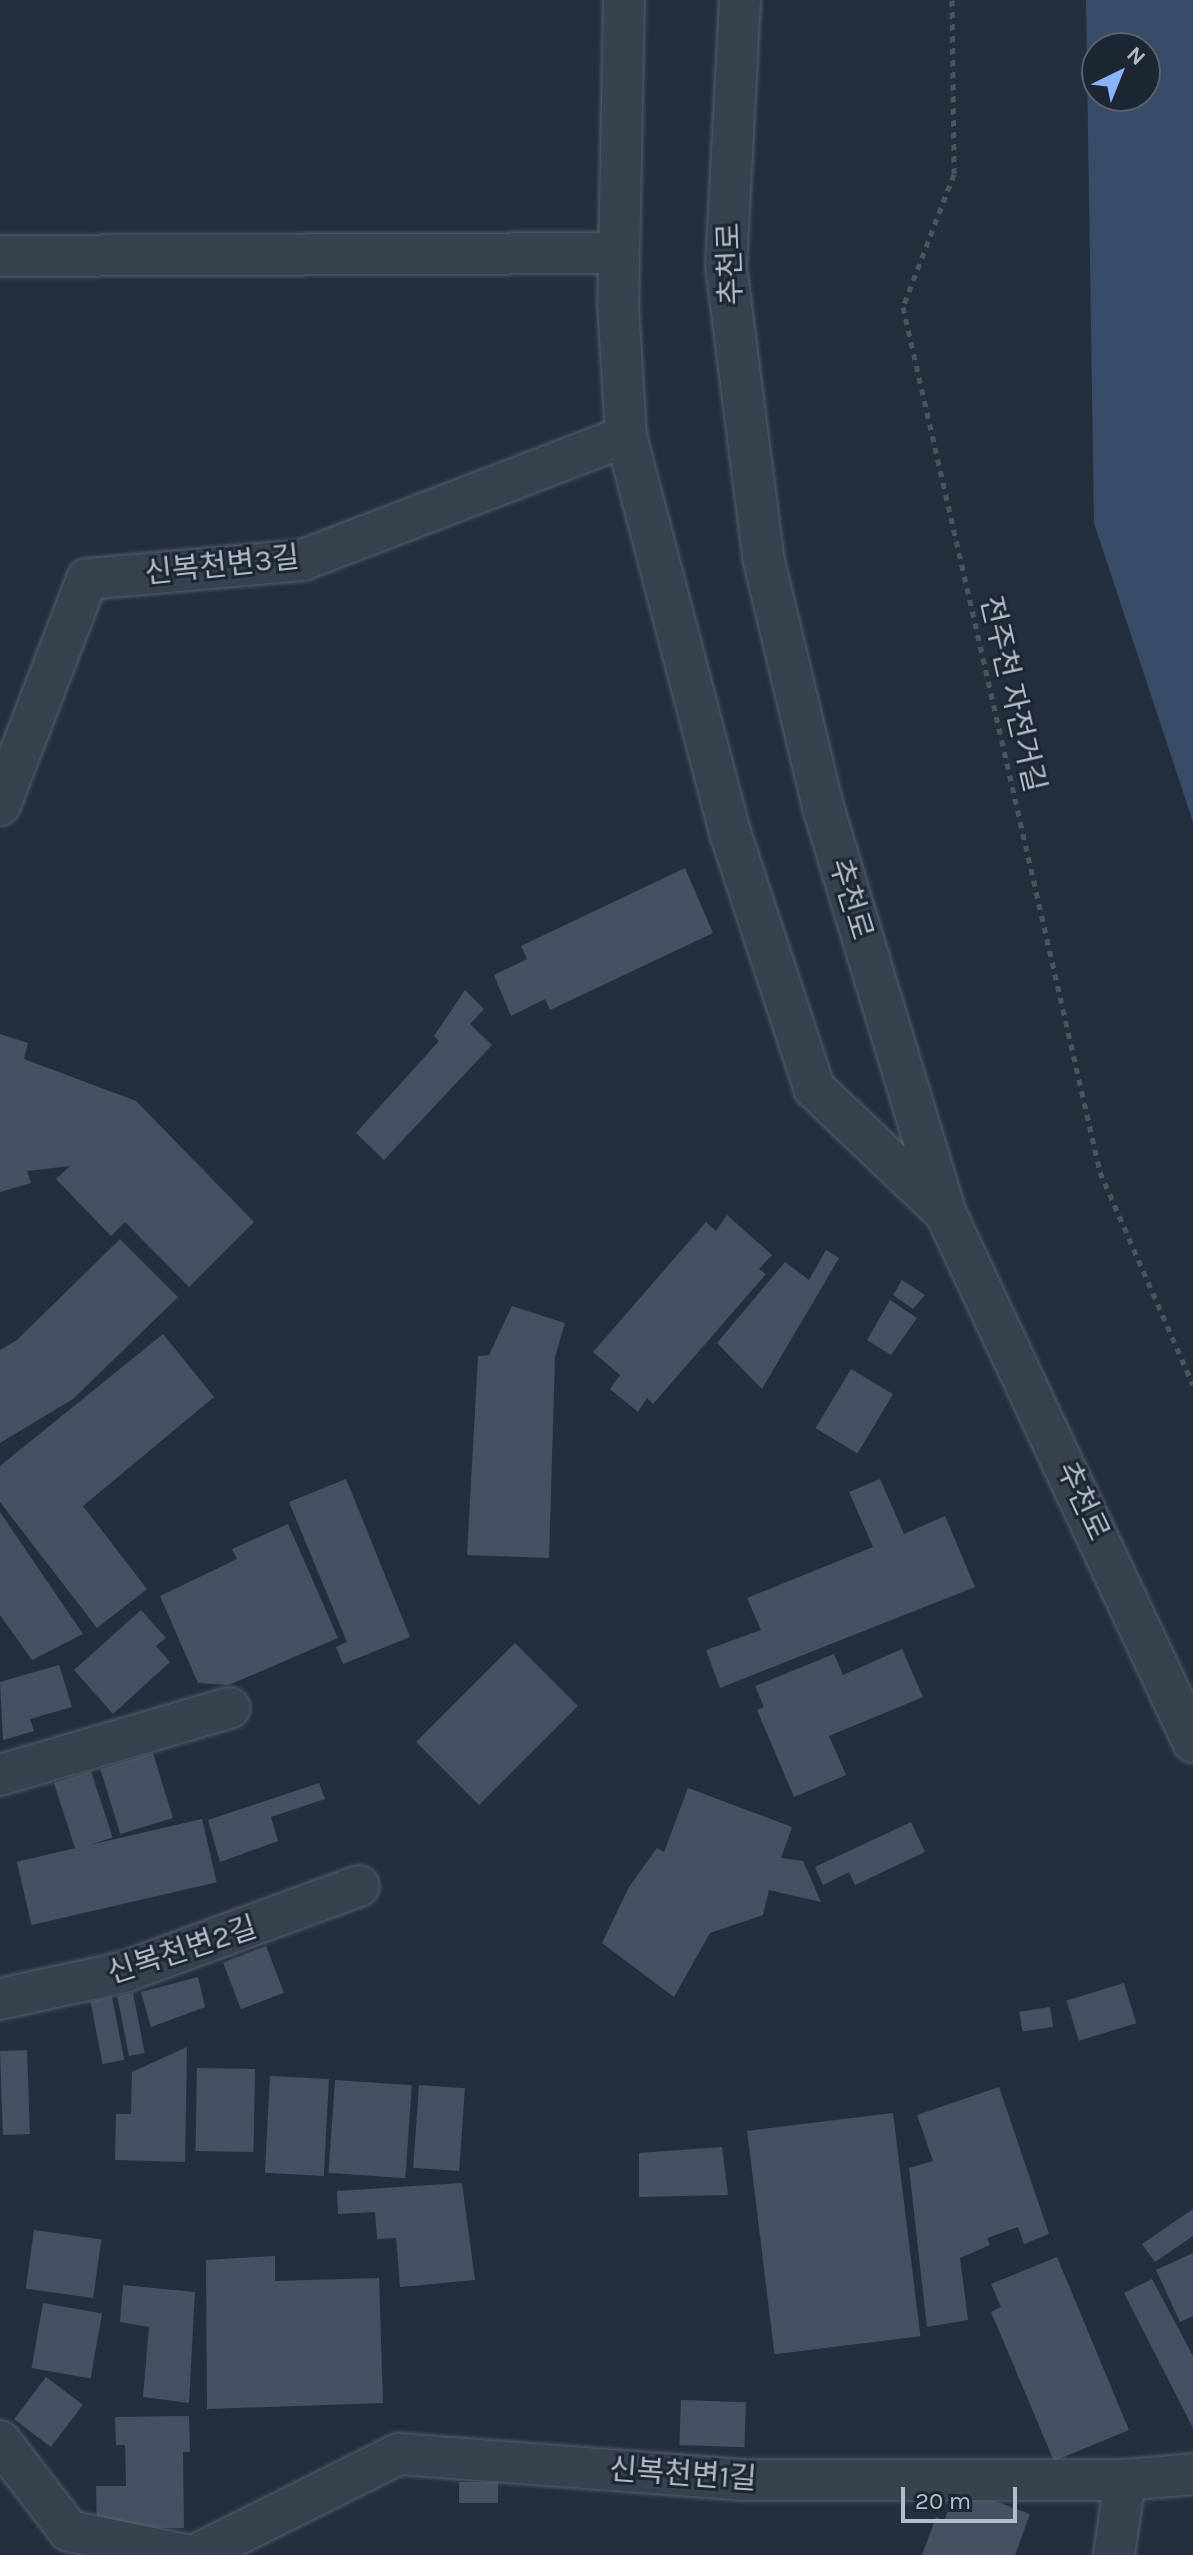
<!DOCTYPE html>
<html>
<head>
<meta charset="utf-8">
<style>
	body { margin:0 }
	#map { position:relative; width:1193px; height:2555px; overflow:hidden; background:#242f3e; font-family:Karla,"Noto Sans KR",sans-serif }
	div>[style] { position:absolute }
	.water>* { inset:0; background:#394c67 }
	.building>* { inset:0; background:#455162; transform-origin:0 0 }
	.path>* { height:5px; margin-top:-2.5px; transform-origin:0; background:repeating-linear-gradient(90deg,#44595c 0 6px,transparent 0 12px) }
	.roads { filter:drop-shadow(0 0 2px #565f6c) drop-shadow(0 0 2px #565f6c) }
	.minor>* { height:40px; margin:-20px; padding:0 20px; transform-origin:20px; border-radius:20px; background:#38414e }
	span { translate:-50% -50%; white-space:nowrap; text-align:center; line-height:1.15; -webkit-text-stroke:6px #1d2633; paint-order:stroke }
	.street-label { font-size:30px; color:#b4bcc9 }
	.north { position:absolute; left:1081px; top:32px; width:80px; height:80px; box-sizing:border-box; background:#1d2633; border:2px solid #59626f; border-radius:50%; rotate:43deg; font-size:22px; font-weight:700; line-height:32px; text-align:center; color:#b4bcc9 }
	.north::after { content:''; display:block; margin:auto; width:28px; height:36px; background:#8ab4f8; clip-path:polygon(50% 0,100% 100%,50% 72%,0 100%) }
	.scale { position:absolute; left:901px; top:2487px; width:116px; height:36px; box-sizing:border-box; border:4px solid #b4bcc9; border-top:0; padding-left:10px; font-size:24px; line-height:28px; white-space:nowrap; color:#b4bcc9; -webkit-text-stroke:6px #1d2633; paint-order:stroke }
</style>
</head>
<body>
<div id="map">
	<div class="water">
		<div style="clip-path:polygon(evenodd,1086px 0,1193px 0,1193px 822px,1094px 523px,1086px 0,1097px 48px,1145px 48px,1145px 96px,1097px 96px,1097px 48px)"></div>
	</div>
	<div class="building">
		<div style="clip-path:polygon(685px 868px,713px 933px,550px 1010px,545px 999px,511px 1016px,494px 975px,527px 959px,521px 946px)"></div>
		<div style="clip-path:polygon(465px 990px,484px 1009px,470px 1024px,492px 1045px,384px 1160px,356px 1133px,439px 1041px,434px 1036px)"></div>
		<div style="clip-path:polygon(0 1034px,28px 1043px,24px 1059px,136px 1101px,254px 1222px,189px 1287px,125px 1222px,111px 1236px,56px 1179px,70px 1166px,27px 1171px,31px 1183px,0 1192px)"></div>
		<div style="clip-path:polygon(727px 1215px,772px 1255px,759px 1269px,766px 1274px,653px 1404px,647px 1398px,638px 1412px,610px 1389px,620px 1375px,593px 1352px,706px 1222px,716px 1231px)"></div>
		<div style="clip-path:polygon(120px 1239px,178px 1297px,73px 1399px,0 1443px,0 1350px,17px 1340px)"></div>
		<div style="clip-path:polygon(826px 1250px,839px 1258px,762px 1389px,717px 1343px,785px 1262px,809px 1280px)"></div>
		<div style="clip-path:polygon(902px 1280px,925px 1295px,913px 1309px,893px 1295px)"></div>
		<div style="clip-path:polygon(890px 1300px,917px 1318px,891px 1355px,867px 1340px)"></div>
		<div style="clip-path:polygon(512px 1306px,565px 1323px,555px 1357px,549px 1558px,467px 1555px,478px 1356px,489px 1355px)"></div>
		<div style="clip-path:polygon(163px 1334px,214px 1397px,83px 1506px,147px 1589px,97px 1628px,0 1502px,0 1466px)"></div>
		<div style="left:851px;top:1369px;width:49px;height:69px;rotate:31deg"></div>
		<div style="clip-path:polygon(346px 1479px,410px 1637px,343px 1664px,336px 1647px,347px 1642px,289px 1502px)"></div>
		<div style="clip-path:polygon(880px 1479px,904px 1534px,945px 1516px,975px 1587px,720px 1688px,706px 1650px,761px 1630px,747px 1598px,873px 1547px,849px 1492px)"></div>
		<div style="clip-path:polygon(0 1512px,83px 1634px,32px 1660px,0 1615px)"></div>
		<div style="clip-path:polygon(288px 1524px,338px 1638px,229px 1685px,198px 1683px,160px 1596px,237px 1559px,232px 1549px)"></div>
		<div style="clip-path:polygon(141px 1610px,166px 1638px,156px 1646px,170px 1662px,113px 1714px,74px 1670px)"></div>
		<div style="left:515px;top:1643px;width:89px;height:140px;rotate:45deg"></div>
		<div style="clip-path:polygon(902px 1649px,923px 1697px,829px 1736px,846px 1775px,794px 1797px,757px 1710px,764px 1707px,755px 1686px,834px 1654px,843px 1675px)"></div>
		<div style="clip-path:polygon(59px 1665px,72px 1707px,30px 1719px,34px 1731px,3px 1740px,0 1682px)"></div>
		<div style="left:153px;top:1753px;width:68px;height:55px;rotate:73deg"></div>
		<div style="left:91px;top:1771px;width:70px;height:39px;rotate:72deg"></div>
		<div style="clip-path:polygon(319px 1783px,325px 1799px,271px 1817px,278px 1841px,220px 1862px,208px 1820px)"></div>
		<div style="clip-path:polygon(688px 1788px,792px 1827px,781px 1858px,803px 1861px,821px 1902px,769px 1890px,763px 1915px,710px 1933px,674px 1997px,602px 1943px,629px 1887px,657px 1848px,664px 1852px)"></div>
		<div style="left:202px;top:1819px;width:65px;height:190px;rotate:77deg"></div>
		<div style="clip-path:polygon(911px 1822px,925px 1852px,855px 1885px,849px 1872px,823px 1885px,815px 1867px)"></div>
		<div style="left:266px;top:1946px;width:50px;height:46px;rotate:69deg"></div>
		<div style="clip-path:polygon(198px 1977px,205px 2007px,151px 2027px,141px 1992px)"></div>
		<div style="left:1124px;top:1983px;width:42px;height:60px;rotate:73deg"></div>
		<div style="left:133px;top:1993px;width:61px;height:16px;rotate:79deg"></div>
		<div style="left:112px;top:1997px;width:64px;height:22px;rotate:79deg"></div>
		<div style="left:1050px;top:2007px;width:20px;height:31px;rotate:81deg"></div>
		<div style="clip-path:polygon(187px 2047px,185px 2162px,115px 2160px,116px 2114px,131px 2114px,132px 2072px)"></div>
		<div style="left:27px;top:2050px;width:84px;height:27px;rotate:88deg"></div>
		<div style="left:197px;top:2068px;width:58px;height:83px;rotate:1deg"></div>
		<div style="left:270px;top:2076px;width:59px;height:97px;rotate:3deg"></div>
		<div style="left:335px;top:2080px;width:77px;height:93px;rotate:4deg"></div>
		<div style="left:419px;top:2085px;width:46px;height:83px;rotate:4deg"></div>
		<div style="clip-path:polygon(999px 2087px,1049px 2234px,1024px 2244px,1018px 2227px,987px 2238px,990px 2245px,960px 2258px,968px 2320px,927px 2327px,909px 2168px,933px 2161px,917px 2115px)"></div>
		<div style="left:893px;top:2113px;width:225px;height:147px;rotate:83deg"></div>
		<div style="clip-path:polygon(722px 2147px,728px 2195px,639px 2197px,639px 2153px)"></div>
		<div style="clip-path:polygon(462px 2183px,475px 2280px,400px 2287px,396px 2238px,377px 2239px,375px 2212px,338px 2214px,337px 2191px)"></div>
		<div style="clip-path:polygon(1193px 2209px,1193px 2236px,1155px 2262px,1142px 2244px)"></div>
		<div style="left:34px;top:2230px;width:68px;height:59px;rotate:8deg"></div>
		<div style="clip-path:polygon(1193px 2253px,1193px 2316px,1180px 2322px,1156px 2270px)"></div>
		<div style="clip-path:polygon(275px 2256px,275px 2281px,379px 2278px,383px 2403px,207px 2409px,206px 2260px)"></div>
		<div style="clip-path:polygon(1057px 2257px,1129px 2430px,1054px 2461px,991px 2312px,1001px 2307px,991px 2284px)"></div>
		<div style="clip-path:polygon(1152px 2279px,1193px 2356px,1193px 2428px,1124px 2293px)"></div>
		<div style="clip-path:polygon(123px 2285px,195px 2292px,189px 2403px,143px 2397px,149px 2327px,120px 2322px)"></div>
		<div style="left:43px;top:2303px;width:60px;height:66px;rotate:10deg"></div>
		<div style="left:46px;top:2377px;width:46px;height:53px;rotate:37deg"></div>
		<div style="left:681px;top:2400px;width:65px;height:45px;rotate:2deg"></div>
		<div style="clip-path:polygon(189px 2416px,190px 2452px,183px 2452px,184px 2528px,97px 2529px,96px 2486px,126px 2486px,125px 2445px,116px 2445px,115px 2417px)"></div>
		<div style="left:498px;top:2482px;width:21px;height:39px;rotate:90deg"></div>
		<div style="clip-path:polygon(967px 2491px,1030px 2514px,1015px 2555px,922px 2555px,936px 2517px,944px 2521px,952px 2501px,962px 2505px)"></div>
	</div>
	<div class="path">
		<div style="left:952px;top:0;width:174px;rotate:89.3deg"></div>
		<div style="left:954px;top:174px;width:142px;rotate:111deg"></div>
		<div style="left:903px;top:307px;width:887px;rotate:77.17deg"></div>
		<div style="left:1100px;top:1172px;width:232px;rotate:66.4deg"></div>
	</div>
	<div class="roads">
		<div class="minor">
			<div style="left:624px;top:0;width:304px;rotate:91.1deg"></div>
			<div style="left:618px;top:304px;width:132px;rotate:86.5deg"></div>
			<div style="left:626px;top:436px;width:413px;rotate:75.3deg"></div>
			<div style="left:731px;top:835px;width:266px;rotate:71.8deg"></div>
			<div style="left:814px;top:1088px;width:177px;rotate:43.6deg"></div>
			<div style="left:740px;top:0;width:266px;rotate:93deg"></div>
			<div style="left:726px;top:266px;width:297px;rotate:82.7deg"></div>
			<div style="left:764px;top:561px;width:256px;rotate:76.5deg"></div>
			<div style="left:824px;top:810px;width:420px;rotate:73.2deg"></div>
			<div style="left:945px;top:1212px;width:585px;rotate:64.92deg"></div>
			<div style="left:0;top:256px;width:619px;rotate:-0.28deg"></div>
			<div style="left:0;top:805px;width:242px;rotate:-68.9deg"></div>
			<div style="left:87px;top:579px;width:217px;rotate:-5deg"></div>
			<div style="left:303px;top:560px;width:346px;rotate:-21deg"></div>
			<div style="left:0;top:1775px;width:239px;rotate:-16.3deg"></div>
			<div style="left:0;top:1999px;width:127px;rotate:-12.3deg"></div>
			<div style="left:124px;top:1972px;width:250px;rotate:-20.1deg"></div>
			<div style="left:0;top:2441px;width:113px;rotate:52.5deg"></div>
			<div style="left:69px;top:2531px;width:119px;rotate:11.6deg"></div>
			<div style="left:196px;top:2555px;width:227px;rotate:-26.5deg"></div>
			<div style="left:399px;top:2454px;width:345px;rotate:4.3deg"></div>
			<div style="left:743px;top:2480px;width:382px"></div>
			<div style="left:1125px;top:2480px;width:68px;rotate:-5deg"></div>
			<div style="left:1114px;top:2555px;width:76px;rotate:-81.7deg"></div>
		</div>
	</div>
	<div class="street-label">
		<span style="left:730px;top:264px;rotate:-92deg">추천로</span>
		<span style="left:222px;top:565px;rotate:-6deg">신복천변3길</span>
		<span style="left:1013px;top:694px;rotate:77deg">전주천 자전거길</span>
		<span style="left:851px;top:899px;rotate:73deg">추천로</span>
		<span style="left:1083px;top:1501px;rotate:65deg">추천로</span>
		<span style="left:182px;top:1950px;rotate:-18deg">신복천변2길</span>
		<span style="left:683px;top:2474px;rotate:4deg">신복천변1길</span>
	</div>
	<div class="north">N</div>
	<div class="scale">20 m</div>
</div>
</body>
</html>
